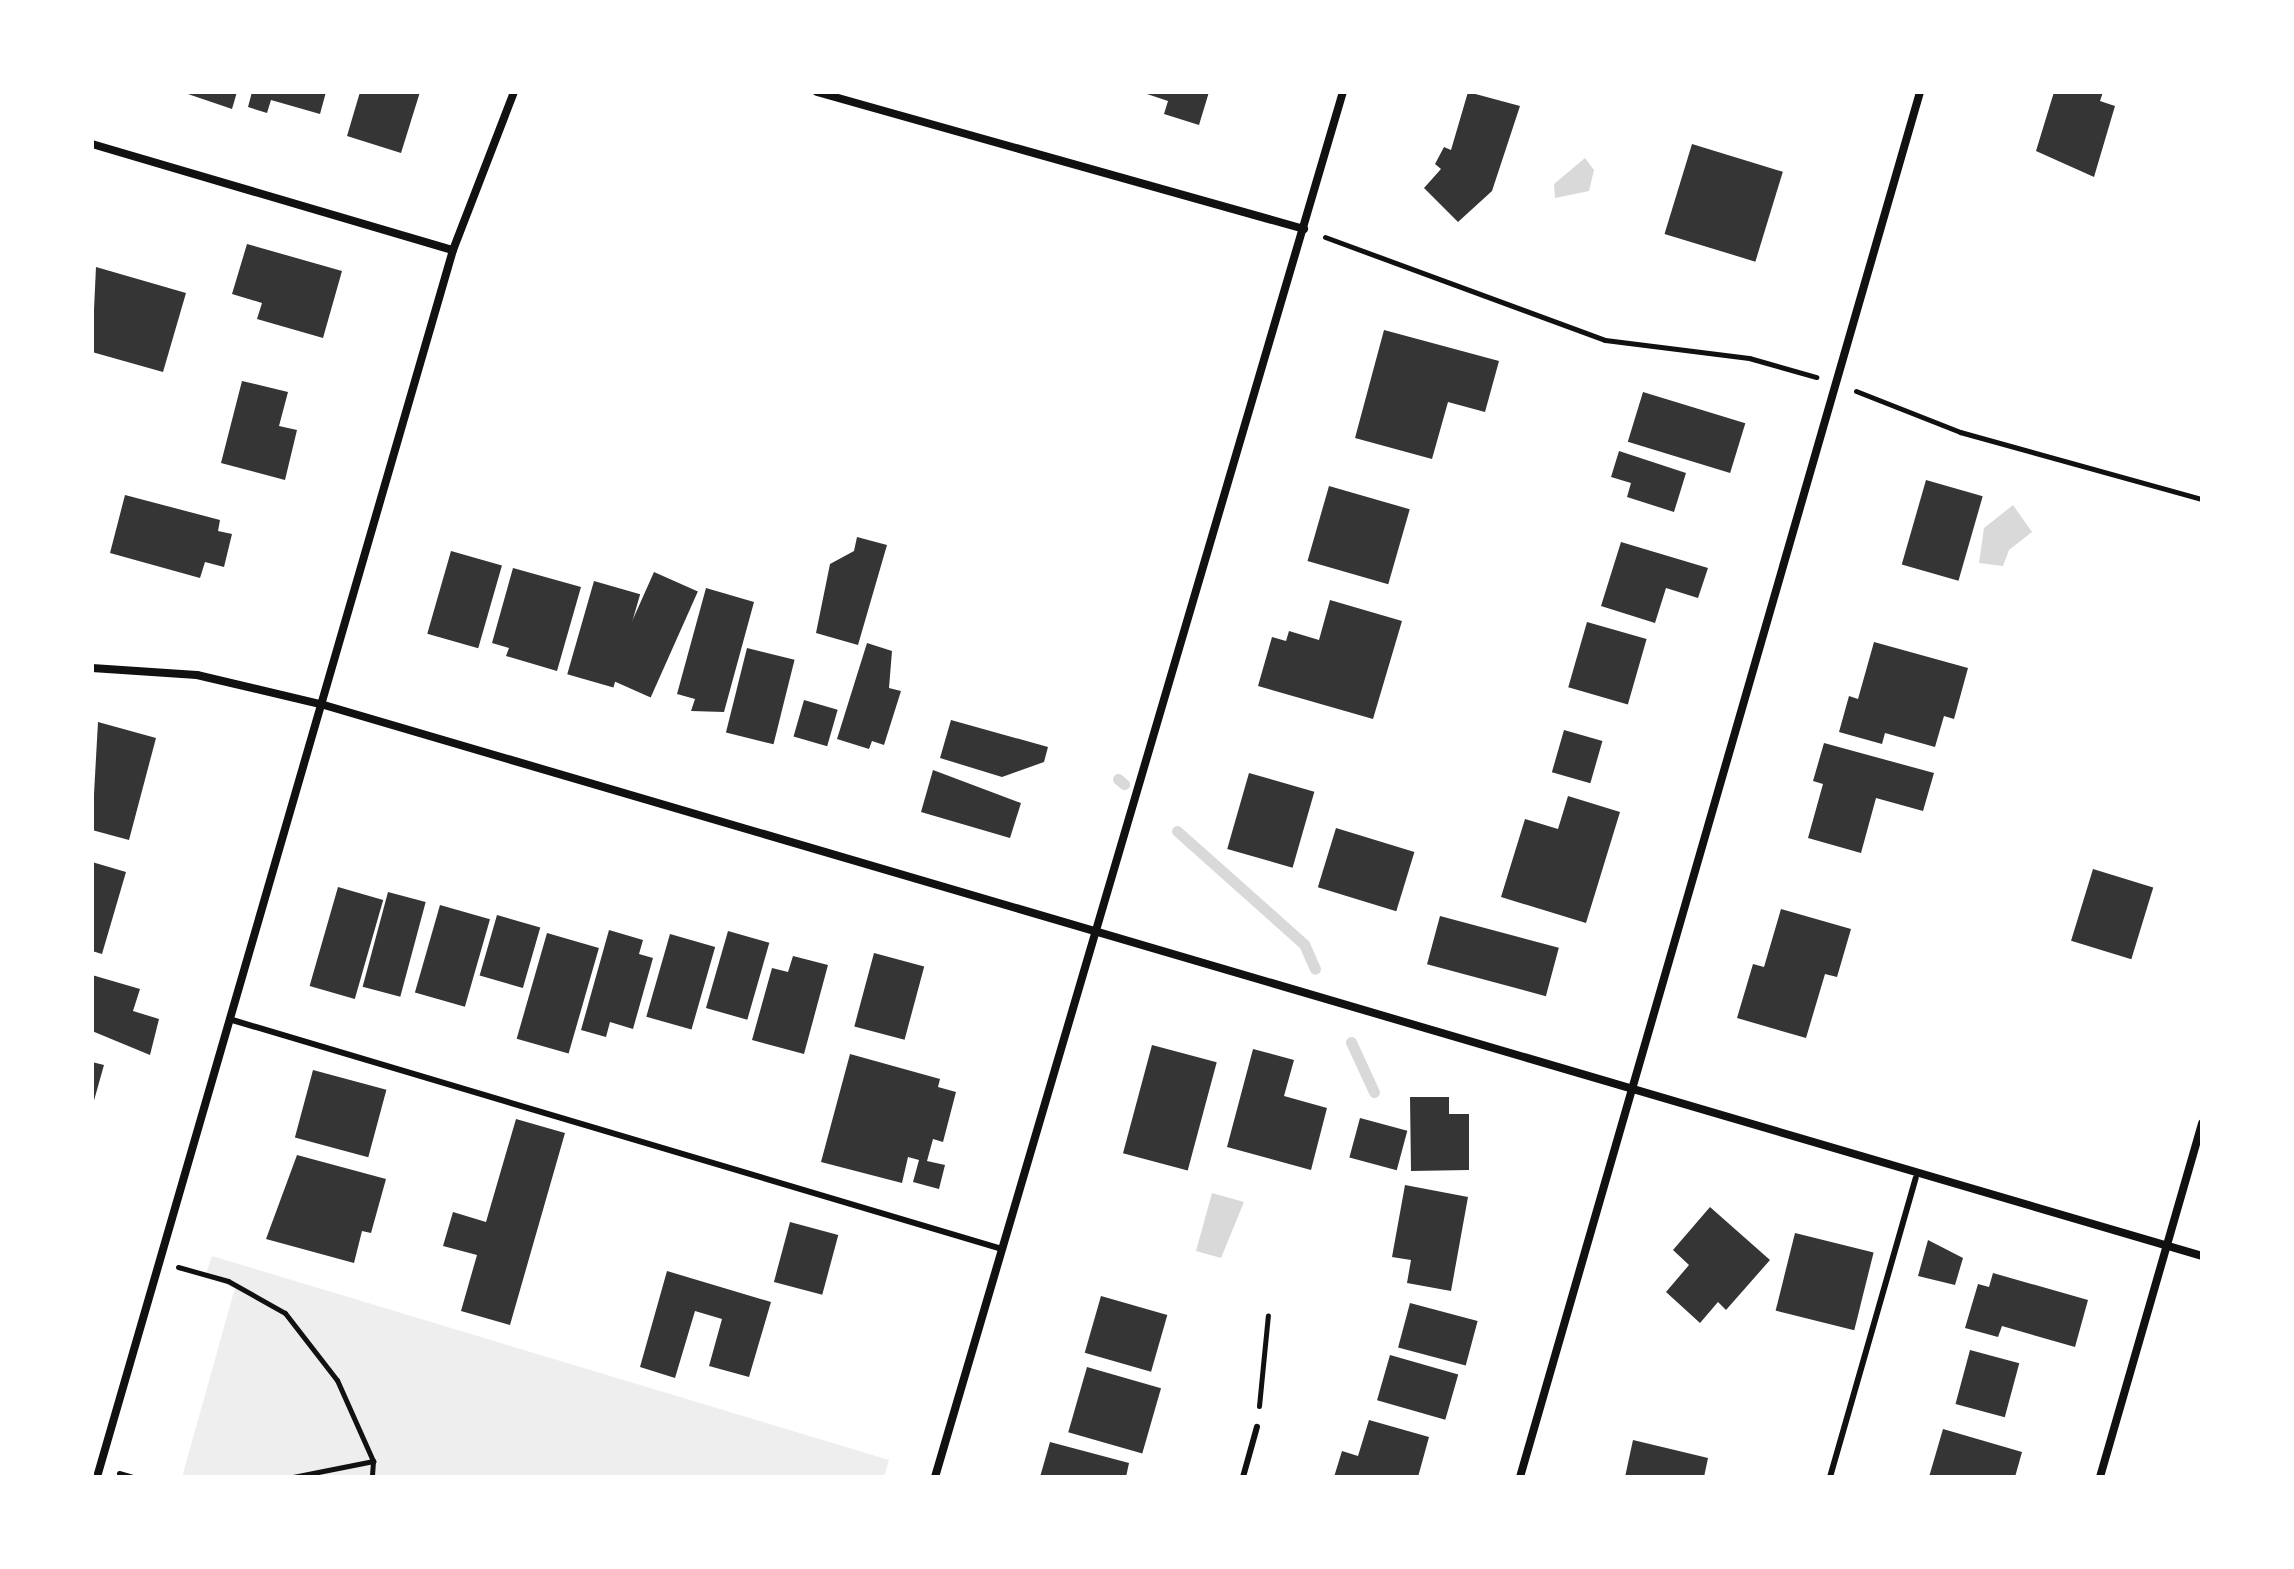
<!DOCTYPE html>
<html>
<head>
<meta charset="utf-8">
<style>
	body { margin:0 }
	#map { position:relative; width:2294px; height:1569px; overflow:hidden; background:#fff; font-family:Inter,sans-serif }
	div>[style] { position:absolute }
	.green>* { inset:0; background:#eee }
	.water>* { inset:0; background:#d9d9d9 }
	.stream>* { height:11px; margin:-5.5px; padding:0 5.5px; transform-origin:5.5px; border-radius:5.5px; background:#d9d9d9 }
	.building>* { inset:0; background:#353535; transform-origin:0 0 }
	.path>* { height:5px; margin:-2.5px; padding:0 2.5px; transform-origin:2.5px; border-radius:2.5px; background:#111 }
	.service>* { height:6px; margin:-3px; padding:0 3px; transform-origin:3px; border-radius:3px; background:#111 }
	.minor>* { height:8px; margin:-4px; padding:0 4px; transform-origin:4px; border-radius:4px; background:#111 }
	span { translate:-50% -50%; white-space:nowrap; text-align:center; line-height:1.15; -webkit-text-stroke:8px #fff; paint-order:stroke }
	.frame { position:absolute; inset:0; border:94px solid #fff; pointer-events:none }
</style>
</head>
<body>
<div id="map">
	<div class="green">
		<div style="clip-path:polygon(212px 1256px,889px 1460px,884px 1477px,182px 1477px,235px 1288px,205px 1277px)"></div>
	</div>
	<div class="water">
		<div style="clip-path:polygon(1585px 158px,1594px 170px,1589px 191px,1555px 198px,1554px 184px)"></div>
		<div style="clip-path:polygon(2013px 505px,2032px 532px,2009px 550px,2003px 566px,1979px 563px,1984px 528px)"></div>
		<div style="clip-path:polygon(1212px 1193px,1244px 1202px,1221px 1258px,1196px 1251px)"></div>
	</div>
	<div class="stream">
		<div style="left:1118px;top:779px;width:8px;rotate:40deg"></div>
		<div style="left:1177px;top:831px;width:170px;rotate:41.7deg"></div>
		<div style="left:1304px;top:944px;width:27px;rotate:66deg"></div>
		<div style="left:1351px;top:1042px;width:55px;rotate:65.3deg"></div>
	</div>
	<div class="building">
		<div style="clip-path:polygon(182px 92px,237px 92px,232px 109px)"></div>
		<div style="clip-path:polygon(252px 92px,326px 92px,320px 114px,271px 100px,267px 113px,248px 107px)"></div>
		<div style="clip-path:polygon(360px 92px,420px 92px,401px 153px,347px 136px)"></div>
		<div style="clip-path:polygon(1141px 92px,1209px 92px,1199px 125px,1164px 114px,1168px 101px)"></div>
		<div style="clip-path:polygon(1468px 92px,1520px 106px,1492px 191px,1458px 222px,1424px 188px,1441px 169px,1435px 164px,1444px 147px,1451px 150px)"></div>
		<div style="clip-path:polygon(2054px 92px,2103px 92px,2100px 101px,2115px 106px,2094px 177px,2036px 151px)"></div>
		<div style="left:1692px;top:144px;width:95px;height:94px;rotate:17deg"></div>
		<div style="clip-path:polygon(247px 244px,342px 271px,323px 338px,257px 319px,262px 303px,232px 294px)"></div>
		<div style="clip-path:polygon(96px 267px,186px 293px,163px 372px,92px 352px)"></div>
		<div style="clip-path:polygon(1384px 330px,1499px 361px,1485px 412px,1448px 402px,1432px 459px,1355px 438px)"></div>
		<div style="clip-path:polygon(242px 381px,288px 392px,279px 426px,297px 430px,285px 480px,221px 463px)"></div>
		<div style="left:1643px;top:392px;width:107px;height:52px;rotate:17deg"></div>
		<div style="clip-path:polygon(1619px 451px,1686px 473px,1674px 512px,1627px 497px,1631px 483px,1611px 477px)"></div>
		<div style="left:1926px;top:480px;width:59px;height:88px;rotate:16deg"></div>
		<div style="left:1329px;top:486px;width:84px;height:78px;rotate:16deg"></div>
		<div style="clip-path:polygon(125px 495px,220px 520px,218px 531px,232px 534px,224px 567px,205px 562px,200px 578px,110px 553px)"></div>
		<div style="clip-path:polygon(857px 537px,887px 545px,858px 645px,816px 633px,830px 564px,854px 551px)"></div>
		<div style="clip-path:polygon(1621px 542px,1708px 568px,1698px 598px,1666px 588px,1655px 623px,1601px 606px)"></div>
		<div style="left:451px;top:551px;width:53px;height:86px;rotate:16deg"></div>
		<div style="clip-path:polygon(513px 568px,581px 587px,557px 671px,506px 656px,509px 648px,492px 643px)"></div>
		<div style="left:654px;top:572px;width:48px;height:116px;rotate:24deg"></div>
		<div style="left:594px;top:581px;width:48px;height:97px;rotate:16deg"></div>
		<div style="clip-path:polygon(706px 588px,754px 602px,724px 712px,691px 711px,695px 699px,677px 694px)"></div>
		<div style="clip-path:polygon(1330px 600px,1402px 621px,1373px 719px,1258px 686px,1272px 637px,1286px 641px,1289px 631px,1319px 640px)"></div>
		<div style="left:1587px;top:622px;width:62px;height:68px;rotate:16deg"></div>
		<div style="clip-path:polygon(1874px 642px,1968px 668px,1954px 719px,1944px 716px,1935px 747px,1885px 733px,1882px 744px,1839px 732px,1849px 696px,1858px 699px)"></div>
		<div style="clip-path:polygon(867px 643px,892px 651px,889px 688px,901px 691px,884px 745px,872px 741px,869px 749px,837px 739px)"></div>
		<div style="left:747px;top:648px;width:49px;height:87px;rotate:14deg"></div>
		<div style="left:804px;top:700px;width:35px;height:38px;rotate:16deg"></div>
		<div style="clip-path:polygon(951px 720px,1048px 747px,1044px 762px,1002px 777px,940px 758px)"></div>
		<div style="clip-path:polygon(98px 722px,156px 738px,129px 840px,92px 830px)"></div>
		<div style="left:1564px;top:730px;width:40px;height:44px;rotate:16deg"></div>
		<div style="clip-path:polygon(1824px 743px,1934px 773px,1923px 811px,1876px 798px,1861px 853px,1808px 838px,1823px 784px,1813px 781px)"></div>
		<div style="clip-path:polygon(933px 770px,1021px 803px,1010px 838px,921px 812px)"></div>
		<div style="left:1249px;top:773px;width:68px;height:79px;rotate:16deg"></div>
		<div style="clip-path:polygon(1568px 796px,1620px 812px,1586px 923px,1501px 897px,1525px 819px,1558px 829px)"></div>
		<div style="left:1336px;top:828px;width:82px;height:62px;rotate:17deg"></div>
		<div style="clip-path:polygon(92px 862px,126px 872px,102px 954px,92px 951px)"></div>
		<div style="left:2093px;top:869px;width:63px;height:75px;rotate:17deg"></div>
		<div style="left:338px;top:887px;width:47px;height:103px;rotate:16deg"></div>
		<div style="left:388px;top:892px;width:39px;height:98px;rotate:15deg"></div>
		<div style="left:440px;top:905px;width:52px;height:91px;rotate:16deg"></div>
		<div style="clip-path:polygon(1781px 909px,1851px 929px,1837px 977px,1825px 974px,1806px 1038px,1737px 1018px,1753px 964px,1764px 967px)"></div>
		<div style="left:497px;top:915px;width:45px;height:63px;rotate:16deg"></div>
		<div style="left:1440px;top:916px;width:123px;height:50px;rotate:15deg"></div>
		<div style="clip-path:polygon(609px 930px,643px 940px,639px 954px,653px 958px,633px 1029px,610px 1022px,606px 1037px,581px 1030px)"></div>
		<div style="left:728px;top:931px;width:43px;height:80px;rotate:16deg"></div>
		<div style="left:547px;top:933px;width:54px;height:110px;rotate:16deg"></div>
		<div style="left:670px;top:934px;width:47px;height:86px;rotate:16deg"></div>
		<div style="left:874px;top:953px;width:52px;height:76px;rotate:15deg"></div>
		<div style="clip-path:polygon(793px 956px,828px 965px,804px 1054px,752px 1040px,772px 968px,788px 972px)"></div>
		<div style="clip-path:polygon(92px 975px,140px 989px,133px 1011px,159px 1019px,150px 1055px,92px 1031px)"></div>
		<div style="left:1152px;top:1045px;width:67px;height:112px;rotate:15deg"></div>
		<div style="clip-path:polygon(1253px 1049px,1294px 1060px,1284px 1096px,1327px 1108px,1311px 1170px,1227px 1147px)"></div>
		<div style="clip-path:polygon(850px 1054px,940px 1079px,938px 1087px,956px 1092px,943px 1142px,933px 1139px,927px 1161px,945px 1165px,939px 1189px,913px 1182px,919px 1160px,908px 1157px,902px 1183px,821px 1162px)"></div>
		<div style="clip-path:polygon(92px 1062px,104px 1065px,93px 1104px,92px 1103px)"></div>
		<div style="left:313px;top:1070px;width:76px;height:70px;rotate:15deg"></div>
		<div style="clip-path:polygon(1410px 1097px,1449px 1097px,1449px 1114px,1469px 1114px,1469px 1170px,1411px 1171px)"></div>
		<div style="left:1360px;top:1118px;width:49px;height:41px;rotate:15deg"></div>
		<div style="clip-path:polygon(516px 1119px,565px 1133px,510px 1325px,461px 1311px,477px 1255px,443px 1246px,453px 1212px,486px 1222px)"></div>
		<div style="clip-path:polygon(297px 1155px,386px 1179px,371px 1233px,362px 1231px,354px 1263px,266px 1239px)"></div>
		<div style="clip-path:polygon(1405px 1185px,1468px 1197px,1451px 1291px,1407px 1283px,1411px 1260px,1392px 1257px)"></div>
		<div style="clip-path:polygon(1710px 1207px,1770px 1260px,1726px 1310px,1718px 1302px,1700px 1323px,1666px 1292px,1689px 1265px,1673px 1250px)"></div>
		<div style="left:790px;top:1222px;width:50px;height:62px;rotate:15deg"></div>
		<div style="left:1795px;top:1233px;width:81px;height:80px;rotate:14deg"></div>
		<div style="clip-path:polygon(1928px 1240px,1963px 1258px,1955px 1285px,1918px 1276px)"></div>
		<div style="clip-path:polygon(667px 1271px,771px 1302px,749px 1377px,709px 1366px,722px 1319px,695px 1311px,675px 1378px,640px 1367px)"></div>
		<div style="clip-path:polygon(1993px 1273px,2088px 1300px,2075px 1347px,2002px 1326px,1998px 1337px,1965px 1328px,1978px 1284px,1989px 1287px)"></div>
		<div style="left:1101px;top:1296px;width:69px;height:59px;rotate:16deg"></div>
		<div style="left:1410px;top:1303px;width:70px;height:46px;rotate:15deg"></div>
		<div style="left:1970px;top:1350px;width:51px;height:56px;rotate:15deg"></div>
		<div style="left:1390px;top:1355px;width:71px;height:47px;rotate:16deg"></div>
		<div style="left:1087px;top:1367px;width:77px;height:68px;rotate:16deg"></div>
		<div style="clip-path:polygon(1369px 1420px,1429px 1437px,1418px 1477px,1334px 1477px,1342px 1451px,1358px 1456px)"></div>
		<div style="clip-path:polygon(1943px 1429px,2022px 1452px,2015px 1477px,1929px 1477px)"></div>
		<div style="clip-path:polygon(1633px 1440px,1708px 1458px,1704px 1477px,1625px 1477px)"></div>
		<div style="clip-path:polygon(1050px 1442px,1129px 1463px,1126px 1477px,1040px 1477px)"></div>
	</div>
	<div class="path">
		<div style="left:1325px;top:237px;width:298px;rotate:20.2deg"></div>
		<div style="left:1605px;top:340px;width:145px;rotate:7.1deg"></div>
		<div style="left:1749px;top:358px;width:70px;rotate:15.8deg"></div>
		<div style="left:1856px;top:391px;width:112px;rotate:21.5deg"></div>
		<div style="left:1960px;top:432px;width:251px;rotate:15.5deg"></div>
		<div style="left:178px;top:1267px;width:52px;rotate:15.6deg"></div>
		<div style="left:228px;top:1281px;width:65px;rotate:29.3deg"></div>
		<div style="left:285px;top:1313px;width:85px;rotate:52.2deg"></div>
		<div style="left:337px;top:1380px;width:89px;rotate:66deg"></div>
		<div style="left:1259px;top:1406px;width:91px;rotate:-84.4deg"></div>
		<div style="left:119px;top:1473px;width:15px;rotate:16deg"></div>
		<div style="left:293px;top:1477px;width:82px;rotate:-11.3deg"></div>
		<div style="left:373px;top:1461px;width:16px;rotate:94deg"></div>
	</div>
	<div class="service">
		<div style="left:229px;top:1019px;width:806px;rotate:16.57deg"></div>
		<div style="left:1243px;top:1477px;width:52px;rotate:-74.4deg"></div>
		<div style="left:1830px;top:1477px;width:311px;rotate:-74deg"></div>
	</div>
	<div class="minor">
		<div style="left:817px;top:92px;width:506px;rotate:15.71deg"></div>
		<div style="left:92px;top:144px;width:376px;rotate:16.4deg"></div>
		<div style="left:92px;top:668px;width:105px;rotate:3.8deg"></div>
		<div style="left:197px;top:675px;width:130px;rotate:13.3deg"></div>
		<div style="left:324px;top:705px;width:1957px;rotate:16.35deg"></div>
		<div style="left:97px;top:1477px;width:1278px;rotate:-73.82deg"></div>
		<div style="left:453px;top:250px;width:169px;rotate:-68.9deg"></div>
		<div style="left:935px;top:1477px;width:1444px;rotate:-73.59deg"></div>
		<div style="left:1520px;top:1477px;width:1442px;rotate:-73.89deg"></div>
		<div style="left:2100px;top:1477px;width:368px;rotate:-73.9deg"></div>
	</div>
	<div class="frame"></div>
</div>
</body>
</html>
